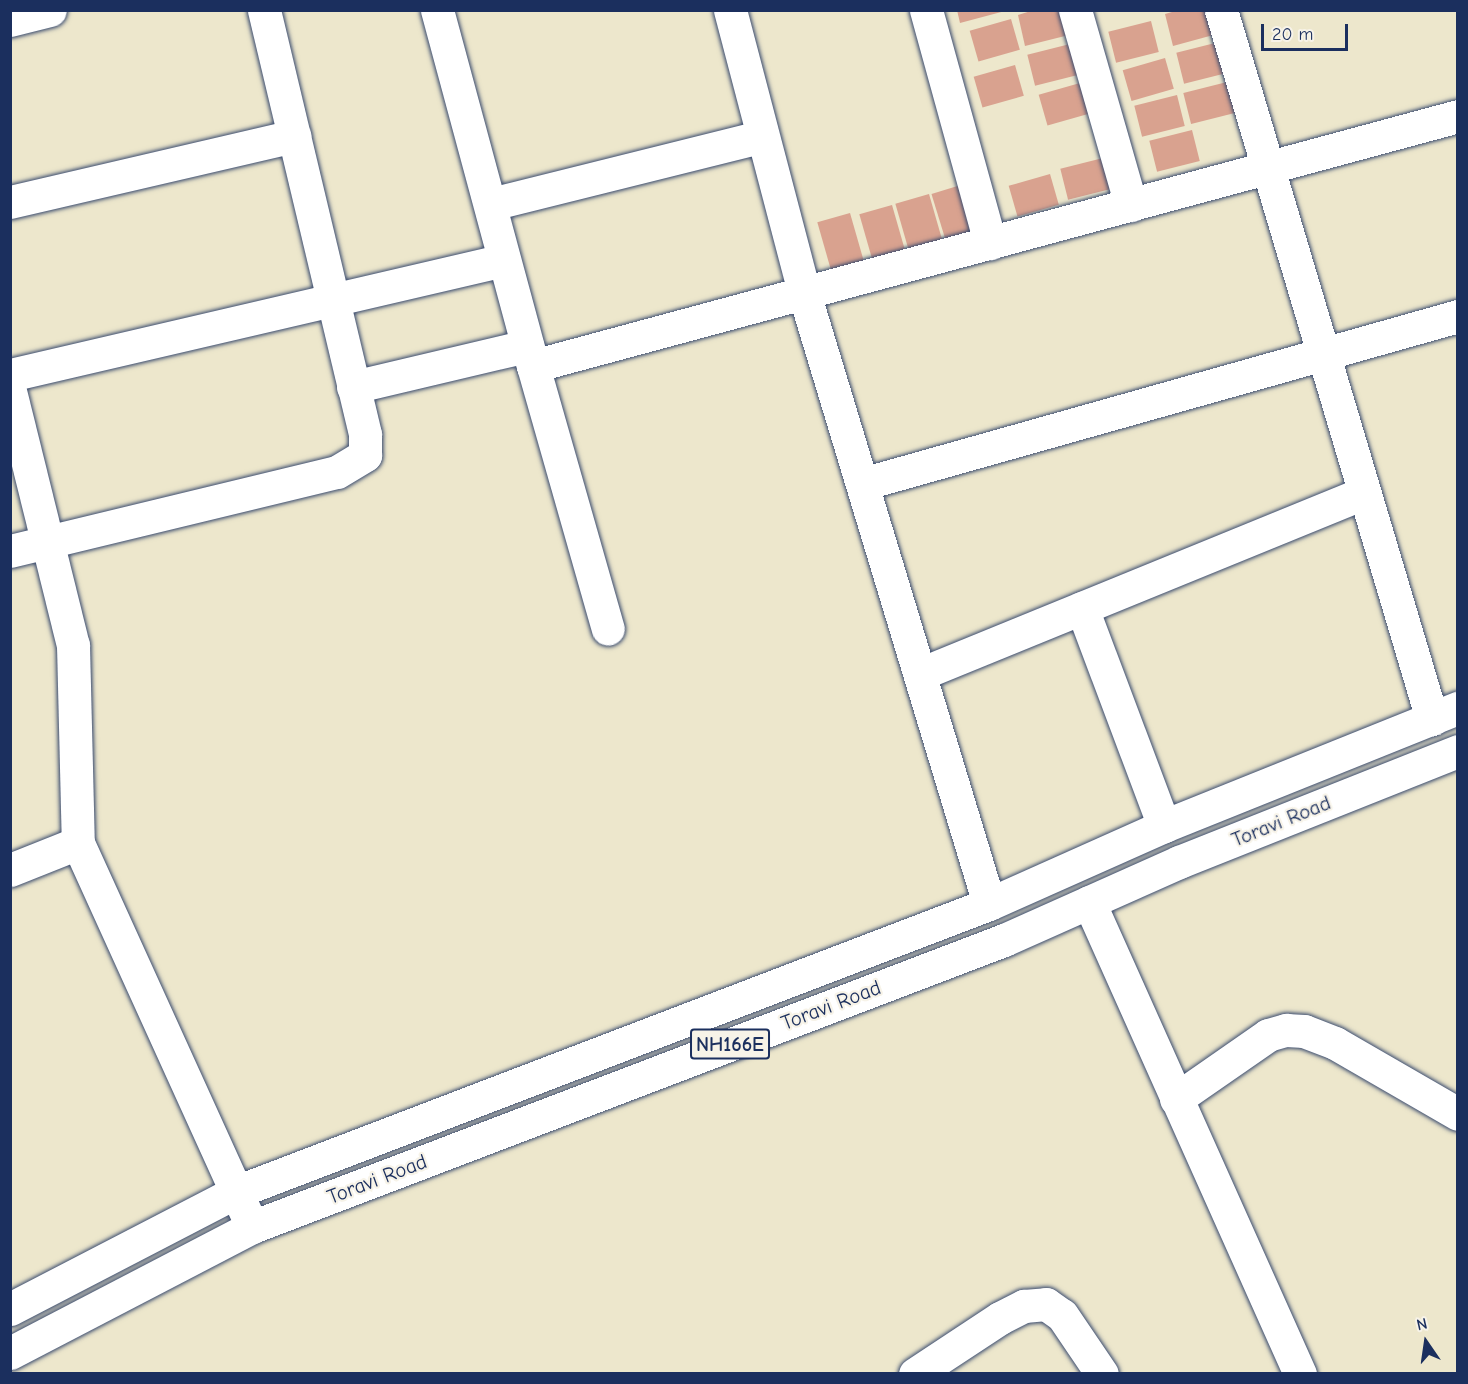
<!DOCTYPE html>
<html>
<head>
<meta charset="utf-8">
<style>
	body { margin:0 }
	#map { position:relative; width:1468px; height:1384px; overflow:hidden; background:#ede7cc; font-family:"Comic Neue",sans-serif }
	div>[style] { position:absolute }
	.building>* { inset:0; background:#d9a28f; transform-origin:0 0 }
	.roads { filter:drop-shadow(0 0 2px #3a4b6e) drop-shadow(0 0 2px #3a4b6e) }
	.minor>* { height:33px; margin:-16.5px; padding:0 16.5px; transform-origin:16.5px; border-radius:16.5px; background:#fff }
	.highway>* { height:33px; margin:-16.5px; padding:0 16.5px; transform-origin:16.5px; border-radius:16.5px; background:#fff }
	span { translate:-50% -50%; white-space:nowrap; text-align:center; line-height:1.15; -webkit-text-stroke:4.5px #f7f3e8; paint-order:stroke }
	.shield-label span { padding:2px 4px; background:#f7f3e8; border:2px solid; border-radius:4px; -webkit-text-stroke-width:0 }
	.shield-label { font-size:20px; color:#1b2f5e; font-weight:700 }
	.street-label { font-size:21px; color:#1b2f5e }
	.frame { position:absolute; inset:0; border:12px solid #1b2f5e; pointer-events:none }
	.north { position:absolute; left:1396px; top:1312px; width:60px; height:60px; -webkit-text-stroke:4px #f7f3e8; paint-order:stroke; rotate:347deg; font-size:16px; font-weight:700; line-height:24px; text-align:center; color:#1b2f5e }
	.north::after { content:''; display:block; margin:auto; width:21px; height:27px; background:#1b2f5e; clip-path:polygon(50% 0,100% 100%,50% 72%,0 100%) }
	.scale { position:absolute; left:1261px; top:24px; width:87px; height:27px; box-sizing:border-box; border:3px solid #1b2f5e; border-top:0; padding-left:8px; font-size:18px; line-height:21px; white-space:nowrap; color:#1b2f5e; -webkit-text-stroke:4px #f7f3e8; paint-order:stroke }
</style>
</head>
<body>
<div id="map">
	<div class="building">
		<div style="clip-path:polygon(957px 10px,1005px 10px,1005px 11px,960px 23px)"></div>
		<div style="clip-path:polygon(1034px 10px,1062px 10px,1069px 35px,1025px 46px,1018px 15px)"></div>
		<div style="clip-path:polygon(1179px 10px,1210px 10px,1217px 34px,1173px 46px,1165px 14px)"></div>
		<div style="left:1011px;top:19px;width:32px;height:43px;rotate:74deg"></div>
		<div style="left:1151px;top:21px;width:32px;height:44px;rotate:76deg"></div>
		<div style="left:1219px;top:42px;width:32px;height:44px;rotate:76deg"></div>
		<div style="left:1070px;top:44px;width:32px;height:44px;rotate:76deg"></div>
		<div style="left:1165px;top:58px;width:32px;height:44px;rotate:74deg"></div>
		<div style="left:1015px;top:65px;width:32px;height:43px;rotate:74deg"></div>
		<div style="left:1227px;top:82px;width:32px;height:45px;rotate:76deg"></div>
		<div style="left:1080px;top:83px;width:32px;height:43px;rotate:74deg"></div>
		<div style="left:1177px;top:95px;width:32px;height:44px;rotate:76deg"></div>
		<div style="left:1192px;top:130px;width:32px;height:44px;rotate:76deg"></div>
		<div style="left:1103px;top:158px;width:32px;height:44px;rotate:76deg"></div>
		<div style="left:1050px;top:174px;width:32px;height:43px;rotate:74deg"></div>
		<div style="left:964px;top:184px;width:50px;height:34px;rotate:73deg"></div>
		<div style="left:929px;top:194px;width:50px;height:35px;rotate:74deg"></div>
		<div style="left:892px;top:205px;width:50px;height:34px;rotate:74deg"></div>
		<div style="left:850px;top:213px;width:50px;height:34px;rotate:74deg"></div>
	</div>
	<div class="roads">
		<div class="minor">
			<div style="left:437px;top:10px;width:369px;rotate:74.9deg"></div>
			<div style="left:533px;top:366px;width:958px;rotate:-15.12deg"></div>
			<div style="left:730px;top:10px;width:293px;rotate:75.3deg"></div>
			<div style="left:804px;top:293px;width:638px;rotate:73.15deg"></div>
			<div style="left:926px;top:10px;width:242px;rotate:74.6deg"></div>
			<div style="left:1075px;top:10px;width:203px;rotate:74deg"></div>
			<div style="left:1221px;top:10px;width:740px;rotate:73.43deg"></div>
			<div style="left:10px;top:20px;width:41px;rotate:-14deg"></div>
			<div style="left:10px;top:202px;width:292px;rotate:-13.1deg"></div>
			<div style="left:491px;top:204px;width:277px;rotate:-14deg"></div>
			<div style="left:533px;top:366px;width:273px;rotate:74.1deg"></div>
			<div style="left:10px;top:375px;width:507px;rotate:-13.1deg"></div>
			<div style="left:353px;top:387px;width:179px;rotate:-13.3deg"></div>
			<div style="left:10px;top:391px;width:262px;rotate:76.1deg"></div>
			<div style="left:73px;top:645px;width:198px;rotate:88.6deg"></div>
			<div style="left:78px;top:843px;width:422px;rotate:65.6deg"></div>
			<div style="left:862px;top:484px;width:619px;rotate:-15.74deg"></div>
			<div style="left:10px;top:551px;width:336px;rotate:-13.6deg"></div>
			<div style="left:337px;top:472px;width:33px;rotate:-31deg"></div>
			<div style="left:365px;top:455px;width:21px;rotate:-90deg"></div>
			<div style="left:365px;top:434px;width:436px;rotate:-103.4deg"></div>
			<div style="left:1082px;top:608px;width:233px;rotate:69.4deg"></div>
			<div style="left:920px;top:674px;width:479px;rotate:-22.2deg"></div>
			<div style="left:10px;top:870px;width:73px;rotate:-21.7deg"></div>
			<div style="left:1089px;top:902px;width:517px;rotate:65.91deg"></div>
			<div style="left:1176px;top:1099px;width:112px;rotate:-34.8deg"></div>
			<div style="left:1268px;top:1035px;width:19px;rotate:-16deg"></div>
			<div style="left:1286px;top:1030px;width:18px;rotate:3deg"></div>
			<div style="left:1304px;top:1031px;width:33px;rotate:21deg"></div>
			<div style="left:1335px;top:1043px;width:142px;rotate:30deg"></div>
			<div style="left:915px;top:1374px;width:102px;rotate:-33.4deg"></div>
			<div style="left:1000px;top:1318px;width:27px;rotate:-27deg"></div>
			<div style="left:1024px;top:1306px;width:22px;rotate:-5deg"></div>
			<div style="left:1046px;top:1304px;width:19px;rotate:35deg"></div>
			<div style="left:1062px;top:1315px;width:71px;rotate:55.9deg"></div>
		</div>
		<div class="highway">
			<div style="left:10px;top:1309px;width:254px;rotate:-27.4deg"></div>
			<div style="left:236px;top:1192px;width:806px;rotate:-20.93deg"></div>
			<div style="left:989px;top:904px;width:192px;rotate:-24deg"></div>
			<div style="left:1164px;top:826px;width:317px;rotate:-21.9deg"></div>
			<div style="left:10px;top:1353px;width:273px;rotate:-27.5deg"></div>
			<div style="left:252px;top:1227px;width:805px;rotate:-20.89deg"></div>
			<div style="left:1004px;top:940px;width:192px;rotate:-24deg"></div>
			<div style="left:1179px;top:862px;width:300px;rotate:-21.7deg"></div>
		</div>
	</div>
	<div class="shield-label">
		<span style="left:730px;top:1044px">NH166E</span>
	</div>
	<div class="street-label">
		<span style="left:1281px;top:821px;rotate:-22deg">Toravi Road</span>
		<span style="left:831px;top:1005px;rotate:-21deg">Toravi Road</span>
		<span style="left:377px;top:1179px;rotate:-21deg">Toravi Road</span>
	</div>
	<div class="frame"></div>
	<div class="north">N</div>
	<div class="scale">20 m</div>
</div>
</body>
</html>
